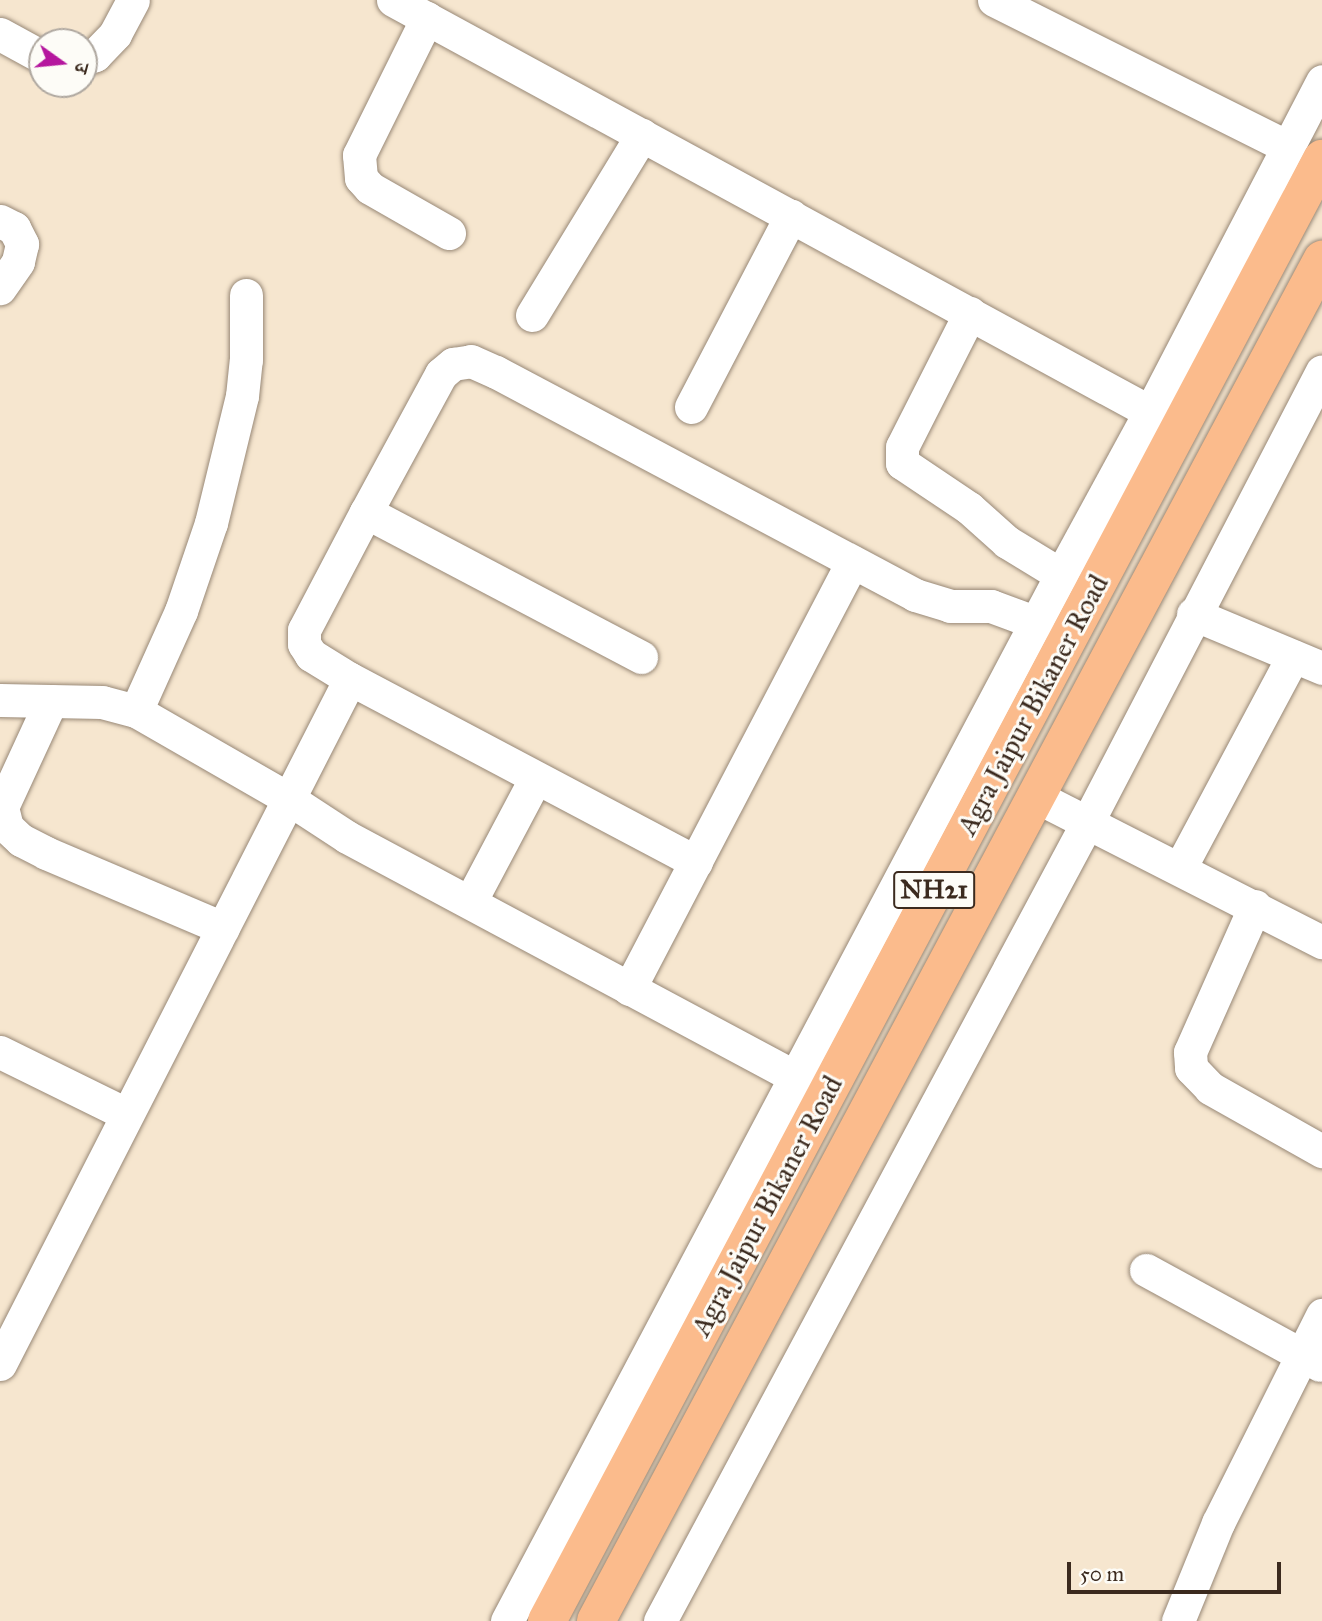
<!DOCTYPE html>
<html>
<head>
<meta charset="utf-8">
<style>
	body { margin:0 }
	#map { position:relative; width:1322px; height:1621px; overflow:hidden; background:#f6e6cf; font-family:"IM FELL Great Primer","Noto Serif Devanagari",serif }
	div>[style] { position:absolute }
	.roads { filter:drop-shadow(0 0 2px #988876) drop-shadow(0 0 2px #988876) }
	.minor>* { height:33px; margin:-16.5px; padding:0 16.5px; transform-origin:16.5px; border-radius:16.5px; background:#fff }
	.highway>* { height:38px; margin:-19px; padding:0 19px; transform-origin:19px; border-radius:19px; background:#fbbb8c }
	span { translate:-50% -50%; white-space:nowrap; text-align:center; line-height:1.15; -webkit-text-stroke:6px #fdfcf7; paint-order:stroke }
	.shield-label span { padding:2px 5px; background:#fdfcf7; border:2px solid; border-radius:5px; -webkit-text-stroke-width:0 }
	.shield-label { font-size:26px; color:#3b2a1e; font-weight:700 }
	.street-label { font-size:28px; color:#3b2a1e }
	.north { position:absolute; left:28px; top:28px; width:70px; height:70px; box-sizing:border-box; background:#fdfcf7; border:2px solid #afa8a0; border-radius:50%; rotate:105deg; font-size:19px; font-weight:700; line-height:28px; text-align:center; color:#3b2a1e }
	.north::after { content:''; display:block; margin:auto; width:24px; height:32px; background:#b5179e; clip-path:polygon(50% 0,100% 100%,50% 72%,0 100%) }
	.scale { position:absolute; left:1067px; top:1562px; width:214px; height:32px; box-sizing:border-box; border:4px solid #3b2a1e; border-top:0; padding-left:9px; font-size:21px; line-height:24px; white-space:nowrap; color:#3b2a1e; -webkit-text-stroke:5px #fdfcf7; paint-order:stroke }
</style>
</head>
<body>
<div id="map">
	<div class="roads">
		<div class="minor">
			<div style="left:393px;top:0;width:862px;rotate:28.56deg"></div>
			<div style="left:994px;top:0;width:328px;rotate:26.6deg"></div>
			<div style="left:427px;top:18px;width:153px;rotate:116.4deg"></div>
			<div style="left:359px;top:155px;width:23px;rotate:85deg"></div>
			<div style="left:361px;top:178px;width:13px;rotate:48deg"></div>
			<div style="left:370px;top:188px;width:91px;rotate:29.7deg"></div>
			<div style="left:0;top:34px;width:48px;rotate:28.7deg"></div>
			<div style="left:84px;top:59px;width:12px;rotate:-20deg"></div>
			<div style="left:95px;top:55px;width:29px;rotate:-46deg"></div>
			<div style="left:115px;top:34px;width:38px;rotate:-62deg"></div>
			<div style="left:0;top:221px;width:16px;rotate:27deg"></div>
			<div style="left:14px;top:228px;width:18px;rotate:63deg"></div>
			<div style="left:22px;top:244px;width:18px;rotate:103deg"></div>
			<div style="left:18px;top:262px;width:32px;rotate:125deg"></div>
			<div style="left:970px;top:313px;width:150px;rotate:116.9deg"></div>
			<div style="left:902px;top:447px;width:16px;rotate:90deg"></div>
			<div style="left:902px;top:463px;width:81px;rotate:33.9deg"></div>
			<div style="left:969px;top:508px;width:51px;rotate:41.8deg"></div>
			<div style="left:1007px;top:542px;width:63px;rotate:31.4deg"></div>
			<div style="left:532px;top:315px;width:211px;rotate:-58.6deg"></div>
			<div style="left:691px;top:407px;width:216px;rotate:-62.4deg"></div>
			<div style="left:366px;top:512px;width:311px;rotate:27.8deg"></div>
			<div style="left:1193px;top:614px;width:140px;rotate:22.7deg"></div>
			<div style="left:0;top:700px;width:102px;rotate:1.1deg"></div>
			<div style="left:102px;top:702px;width:35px;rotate:15deg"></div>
			<div style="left:136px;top:711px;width:177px;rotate:29.9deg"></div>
			<div style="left:289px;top:799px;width:69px;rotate:33.2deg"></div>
			<div style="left:347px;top:837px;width:527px;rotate:28.17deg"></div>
			<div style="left:51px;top:701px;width:117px;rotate:114.8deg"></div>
			<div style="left:2px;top:807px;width:21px;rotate:76deg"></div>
			<div style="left:7px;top:827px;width:19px;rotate:43deg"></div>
			<div style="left:21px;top:840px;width:28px;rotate:27deg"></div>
			<div style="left:46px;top:853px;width:192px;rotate:23deg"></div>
			<div style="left:136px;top:711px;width:110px;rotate:-65.8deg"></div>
			<div style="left:181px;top:611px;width:93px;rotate:-71.2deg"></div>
			<div style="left:211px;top:523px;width:131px;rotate:-76.3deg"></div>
			<div style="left:242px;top:396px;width:36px;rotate:-84deg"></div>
			<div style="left:246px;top:360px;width:65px;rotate:-90deg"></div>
			<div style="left:1037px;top:797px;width:320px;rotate:27deg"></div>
			<div style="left:696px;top:862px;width:391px;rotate:-152.1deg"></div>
			<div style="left:350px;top:679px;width:46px;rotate:-148.4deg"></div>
			<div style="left:311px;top:655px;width:13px;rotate:-122deg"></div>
			<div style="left:304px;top:644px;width:14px;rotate:-90deg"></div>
			<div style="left:304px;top:630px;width:133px;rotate:-62.3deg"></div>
			<div style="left:366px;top:512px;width:157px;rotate:-61.5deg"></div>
			<div style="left:441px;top:374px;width:16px;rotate:-40deg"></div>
			<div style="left:453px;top:364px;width:18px;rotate:-9deg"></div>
			<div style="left:471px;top:361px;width:27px;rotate:24deg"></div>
			<div style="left:496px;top:372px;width:475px;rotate:28deg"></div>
			<div style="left:915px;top:595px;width:37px;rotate:17deg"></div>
			<div style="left:950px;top:606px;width:41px"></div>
			<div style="left:991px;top:606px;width:49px;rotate:20.3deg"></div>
			<div style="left:1180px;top:868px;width:240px;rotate:-61.9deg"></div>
			<div style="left:470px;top:902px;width:139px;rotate:-62.1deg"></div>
			<div style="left:1255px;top:906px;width:160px;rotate:114deg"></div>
			<div style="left:1190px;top:1052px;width:16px;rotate:86deg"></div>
			<div style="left:1191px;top:1068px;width:28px;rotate:46deg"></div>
			<div style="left:1210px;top:1088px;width:129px;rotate:29.4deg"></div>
			<div style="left:629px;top:989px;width:482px;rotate:-62.4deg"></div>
			<div style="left:0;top:1052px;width:140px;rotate:26.2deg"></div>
			<div style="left:1146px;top:1270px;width:198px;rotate:28.6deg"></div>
			<div style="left:0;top:1364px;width:769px;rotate:-62.94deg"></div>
			<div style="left:507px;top:1621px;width:1184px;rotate:-62.09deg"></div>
			<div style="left:1061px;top:575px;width:186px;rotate:-61.4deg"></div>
			<div style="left:1150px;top:412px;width:373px;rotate:-62.5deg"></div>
			<div style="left:660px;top:1621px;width:905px;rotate:-61.85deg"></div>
			<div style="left:1087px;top:823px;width:509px;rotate:-62.53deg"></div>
			<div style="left:1178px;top:1621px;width:106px;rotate:-67.8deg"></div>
			<div style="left:1218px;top:1523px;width:233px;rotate:-63.4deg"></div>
		</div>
		<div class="highway">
			<div style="left:547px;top:1621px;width:1655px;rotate:-62.07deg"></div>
			<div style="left:596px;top:1621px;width:1543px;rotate:-61.92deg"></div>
		</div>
	</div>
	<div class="shield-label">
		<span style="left:934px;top:890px">NH21</span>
	</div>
	<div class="street-label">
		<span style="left:1033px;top:705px;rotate:-62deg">Agra Jaipur Bikaner Road</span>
		<span style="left:767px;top:1206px;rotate:-62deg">Agra Jaipur Bikaner Road</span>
	</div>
	<div class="north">उ</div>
	<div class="scale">50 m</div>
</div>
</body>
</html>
